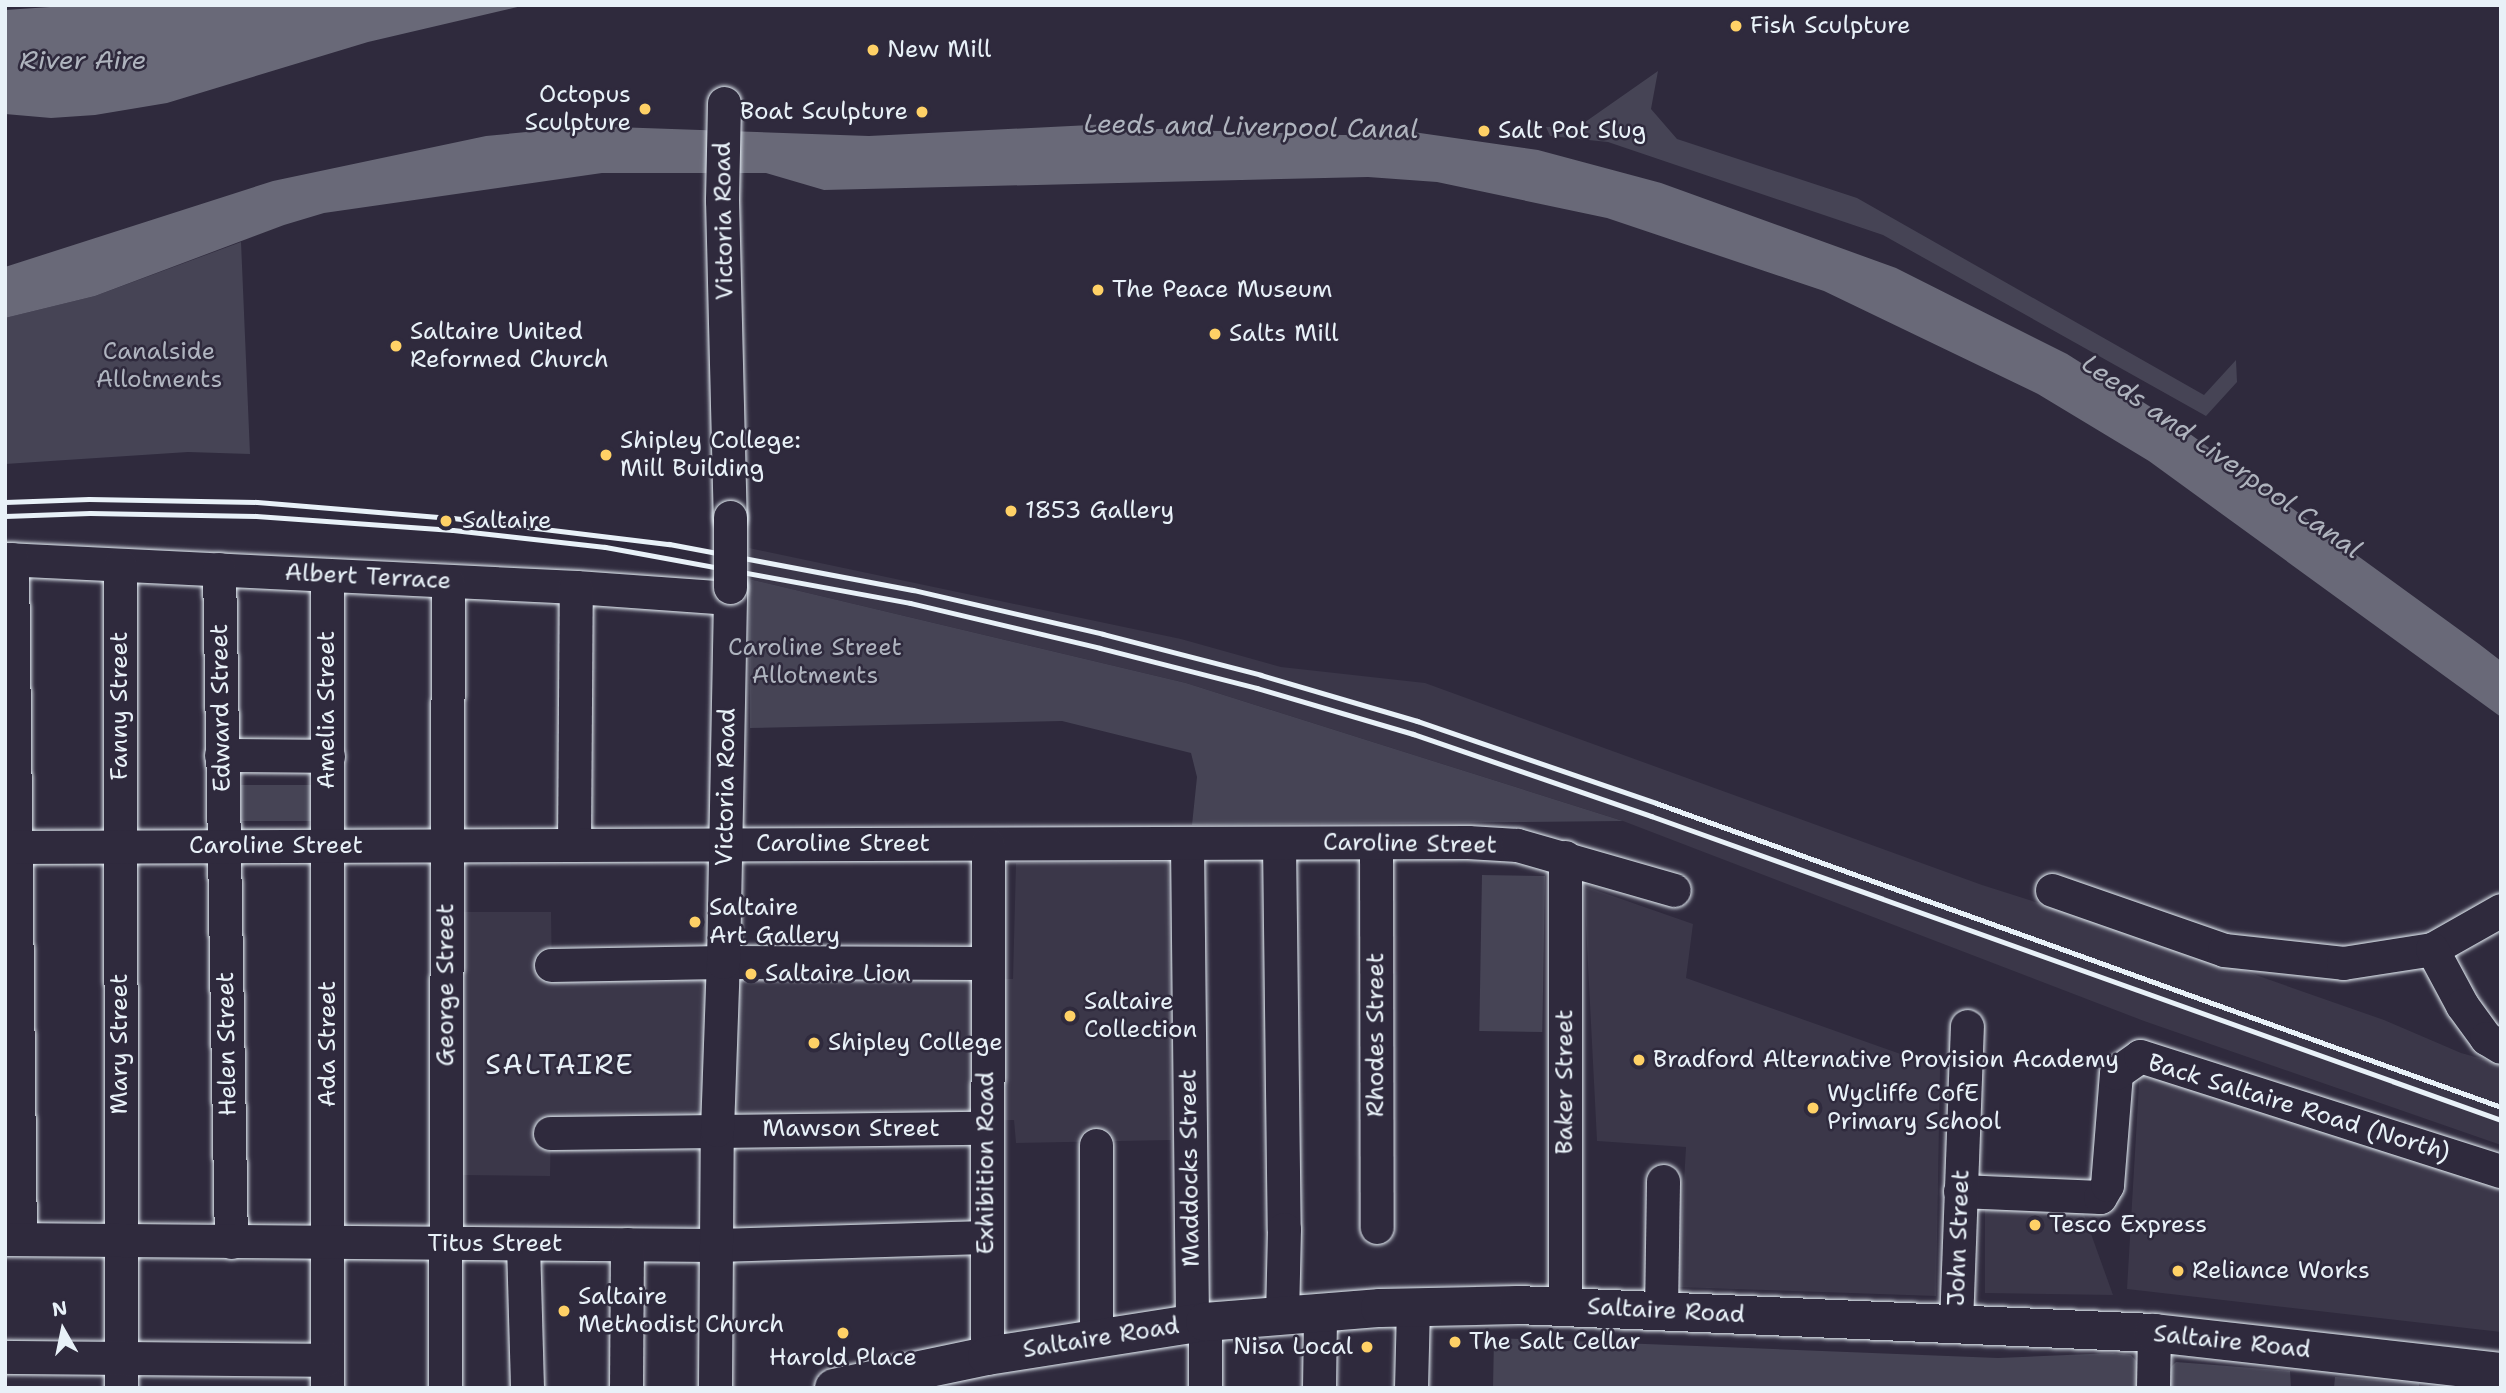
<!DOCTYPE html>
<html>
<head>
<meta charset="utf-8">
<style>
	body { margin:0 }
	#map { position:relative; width:2506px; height:1393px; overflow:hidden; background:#2f2a3d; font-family:"Shantell Sans",sans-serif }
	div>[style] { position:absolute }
	.built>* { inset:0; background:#3b3749 }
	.green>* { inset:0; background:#464455; transform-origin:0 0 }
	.water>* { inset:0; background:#696978 }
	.pier>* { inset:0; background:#2f2a3d }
	.roads { filter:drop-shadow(0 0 2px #e8f1f8) drop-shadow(0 0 2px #e8f1f8) }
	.minor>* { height:33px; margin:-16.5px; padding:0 16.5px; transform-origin:16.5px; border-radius:16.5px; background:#2f2a3d }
	.major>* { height:38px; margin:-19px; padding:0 19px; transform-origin:19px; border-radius:19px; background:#2f2a3d }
	.rail>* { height:5px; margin:-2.5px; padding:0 2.5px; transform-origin:2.5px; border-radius:2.5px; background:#e8f1f8 }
	.bridges { filter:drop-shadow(0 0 2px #e8f1f8) drop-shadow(0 0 2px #e8f1f8) }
	.minor-bridge>* { height:33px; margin:-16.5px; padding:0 16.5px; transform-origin:16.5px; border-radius:16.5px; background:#2f2a3d }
	.dots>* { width:19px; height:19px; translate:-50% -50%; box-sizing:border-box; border:4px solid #2f2a3d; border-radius:50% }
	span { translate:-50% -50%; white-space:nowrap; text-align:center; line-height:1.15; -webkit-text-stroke:5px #2f2a3d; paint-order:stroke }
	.poi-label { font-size:24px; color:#e8f1f8 }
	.left { translate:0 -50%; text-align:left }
	.right { translate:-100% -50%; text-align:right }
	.street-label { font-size:24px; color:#e8f1f8 }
	.park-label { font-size:24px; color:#afb4bf }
	.water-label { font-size:26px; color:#afb4be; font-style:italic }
	.quarter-label { font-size:28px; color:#e8f1f8; letter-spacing:2px }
	.frame { position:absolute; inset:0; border:7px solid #e8f1f8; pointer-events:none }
	.north { position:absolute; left:28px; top:1295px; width:70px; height:70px; -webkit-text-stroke:5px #2f2a3d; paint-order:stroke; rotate:351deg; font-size:19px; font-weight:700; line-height:28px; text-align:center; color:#e8f1f8 }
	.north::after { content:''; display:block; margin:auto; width:24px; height:32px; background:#e8f1f8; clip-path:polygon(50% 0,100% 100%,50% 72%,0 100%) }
</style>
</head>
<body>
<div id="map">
	<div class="built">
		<div style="clip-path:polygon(749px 548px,1181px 639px,1281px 667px,1425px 683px,1982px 885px,2173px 946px,2384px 1020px,2461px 1053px,2501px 1064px,2501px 1145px,2144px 1021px,1623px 821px,1186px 683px,749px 579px)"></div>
		<div style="clip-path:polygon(1168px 862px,1171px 1140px,1016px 1143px,1014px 1120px,551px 1127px,550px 1176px,457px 1175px,458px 912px,551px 912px,552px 976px,1013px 979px,1016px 863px)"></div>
		<div style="clip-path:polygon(1584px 886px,1693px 924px,1686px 978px,1940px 1068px,1936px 1296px,1678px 1287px,1686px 1147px,1597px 1141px)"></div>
		<div style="clip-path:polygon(2140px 1067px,2501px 1179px,2501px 1332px,2127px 1289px)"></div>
		<div style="clip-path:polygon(1985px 1202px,2081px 1206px,2113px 1295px,1985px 1293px)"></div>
	</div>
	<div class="green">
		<div style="clip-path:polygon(1658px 71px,1651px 109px,1677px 139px,1857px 198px,2204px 395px,2236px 360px,2237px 382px,2206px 416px,1883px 235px,1608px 142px,1550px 136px,1546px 127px,1578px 127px)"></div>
		<div style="clip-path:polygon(241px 242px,250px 454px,188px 452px,5px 464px,5px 318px,95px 296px)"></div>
		<div style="clip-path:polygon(749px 579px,1186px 683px,1623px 821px,1192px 825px,1197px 777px,1191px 753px,1062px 721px,750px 728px)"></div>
		<div style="left:312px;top:785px;width:36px;height:71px;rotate:90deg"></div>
		<div style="left:1545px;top:876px;width:156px;height:63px;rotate:91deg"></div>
		<div style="clip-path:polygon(1494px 1338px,1998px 1358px,2113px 1353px,2131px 1355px,2138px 1363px,2137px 1388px,1493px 1388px)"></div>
		<div style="clip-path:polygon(2176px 1362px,2290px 1371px,2291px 1388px,2168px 1388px,2169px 1369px)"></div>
		<div style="clip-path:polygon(2335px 1377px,2419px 1383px,2419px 1388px,2334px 1388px)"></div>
	</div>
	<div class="water">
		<div style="clip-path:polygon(80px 5px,526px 5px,368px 42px,167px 103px,95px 115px,51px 118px,5px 114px,5px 10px)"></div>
		<div style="clip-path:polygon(1130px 123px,1133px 128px,1407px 137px,1413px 132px,1538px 150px,1661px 183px,1896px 268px,2067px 354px,2168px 418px,2479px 644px,2501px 661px,2501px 717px,2149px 461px,2038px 394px,1824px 291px,1607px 218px,1437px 182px,1368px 177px,824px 190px,766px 173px,602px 173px,324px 213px,284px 225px,95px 296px,5px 318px,5px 267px,273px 181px,486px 136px,558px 129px,615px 127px,869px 136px)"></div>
	</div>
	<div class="pier">
		<div style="clip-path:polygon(1130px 123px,1406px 134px,1413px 132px,1408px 137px,1132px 128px)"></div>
	</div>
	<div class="roads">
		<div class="minor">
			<div style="left:724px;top:103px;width:97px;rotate:91.2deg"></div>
			<div style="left:722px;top:200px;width:317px;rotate:88.6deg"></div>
			<div style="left:5px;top:559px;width:572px;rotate:2.81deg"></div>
			<div style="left:576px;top:587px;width:154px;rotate:4.1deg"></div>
			<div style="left:12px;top:559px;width:680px;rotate:89.33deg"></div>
			<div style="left:120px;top:565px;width:823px;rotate:89.93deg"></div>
			<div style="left:219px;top:569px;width:673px;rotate:88.98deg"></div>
			<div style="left:327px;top:575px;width:813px;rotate:90deg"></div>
			<div style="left:221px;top:755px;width:107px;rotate:0.5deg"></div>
			<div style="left:1187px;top:843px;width:481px;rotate:89.4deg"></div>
			<div style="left:1279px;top:843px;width:386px;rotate:89.3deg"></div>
			<div style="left:1284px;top:1229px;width:88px;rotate:91.3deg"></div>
			<div style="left:1376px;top:843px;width:384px;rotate:89.9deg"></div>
			<div style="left:574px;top:845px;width:258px;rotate:-89.6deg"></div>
			<div style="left:5px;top:847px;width:1463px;rotate:-0.2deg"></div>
			<div style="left:1468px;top:842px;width:49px;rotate:3.5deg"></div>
			<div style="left:1517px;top:845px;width:163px;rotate:16deg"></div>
			<div style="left:1565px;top:857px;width:449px;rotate:90deg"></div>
			<div style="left:2052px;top:890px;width:182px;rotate:19.2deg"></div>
			<div style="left:2224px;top:950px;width:120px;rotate:6.2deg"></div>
			<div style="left:2343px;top:963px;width:90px;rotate:-8.9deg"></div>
			<div style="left:2432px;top:949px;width:79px;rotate:-29.5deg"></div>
			<div style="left:2432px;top:949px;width:64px;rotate:61.8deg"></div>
			<div style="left:2462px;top:1005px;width:41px;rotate:54deg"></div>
			<div style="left:2486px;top:1038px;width:17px;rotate:31deg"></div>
			<div style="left:551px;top:965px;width:172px;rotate:-1deg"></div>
			<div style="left:723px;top:962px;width:264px;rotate:0.2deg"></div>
			<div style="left:550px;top:1133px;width:435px;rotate:-0.7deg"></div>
			<div style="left:1096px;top:1145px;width:192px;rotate:90deg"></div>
			<div style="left:1960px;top:1191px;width:140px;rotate:2.5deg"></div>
			<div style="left:2100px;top:1197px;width:14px;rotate:-60deg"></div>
			<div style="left:2107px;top:1185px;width:112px;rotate:-85.4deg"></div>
			<div style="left:2116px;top:1073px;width:29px;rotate:-35deg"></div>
			<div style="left:2140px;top:1056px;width:379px;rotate:17.7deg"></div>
			<div style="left:5px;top:1239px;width:712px;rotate:0.48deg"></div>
			<div style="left:717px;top:1245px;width:268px;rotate:-1.7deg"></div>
			<div style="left:523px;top:1244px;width:144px;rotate:88.4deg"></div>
			<div style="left:1661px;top:1310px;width:129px;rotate:-89.1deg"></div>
			<div style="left:1956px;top:1324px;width:298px;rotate:-87.9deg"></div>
			<div style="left:987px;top:1356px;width:512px;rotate:-89.89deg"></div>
			<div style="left:5px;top:1357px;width:322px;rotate:0.5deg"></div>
			<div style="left:445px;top:1388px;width:806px;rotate:-89.79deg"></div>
			<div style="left:626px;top:1388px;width:144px;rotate:-89.6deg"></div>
			<div style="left:715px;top:1388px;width:258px;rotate:-89.6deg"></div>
			<div style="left:717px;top:1130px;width:168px;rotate:-88deg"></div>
			<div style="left:723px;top:962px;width:375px;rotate:-88.9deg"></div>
			<div style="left:1205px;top:1388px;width:66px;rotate:-90deg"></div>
			<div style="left:1319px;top:1388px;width:75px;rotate:-89.2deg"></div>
			<div style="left:1411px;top:1388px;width:80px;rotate:-88.6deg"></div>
			<div style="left:2153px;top:1388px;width:55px;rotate:-89deg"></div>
		</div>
		<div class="major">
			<div style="left:834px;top:1388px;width:156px;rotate:-11.8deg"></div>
			<div style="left:987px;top:1356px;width:221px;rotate:-8.9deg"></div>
			<div style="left:1205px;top:1322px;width:176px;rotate:-4.6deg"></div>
			<div style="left:1380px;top:1308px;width:138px;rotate:-1.2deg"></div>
			<div style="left:1518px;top:1305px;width:637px;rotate:2.52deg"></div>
			<div style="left:2154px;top:1333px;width:349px;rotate:6.4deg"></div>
		</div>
	</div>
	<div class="rail">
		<div style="left:5px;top:502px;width:84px;rotate:-2deg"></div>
		<div style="left:89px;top:499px;width:168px;rotate:1deg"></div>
		<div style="left:257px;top:502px;width:197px;rotate:4.7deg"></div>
		<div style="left:453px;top:518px;width:218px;rotate:6.9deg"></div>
		<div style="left:669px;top:544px;width:248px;rotate:10.7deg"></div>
		<div style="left:913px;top:590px;width:195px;rotate:13deg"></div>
		<div style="left:1103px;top:634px;width:163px;rotate:14.5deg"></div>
		<div style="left:1261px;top:675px;width:163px;rotate:16.4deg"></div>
		<div style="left:1417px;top:721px;width:253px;rotate:18.9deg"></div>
		<div style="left:1656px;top:803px;width:898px;rotate:19.79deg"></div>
		<div style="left:5px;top:516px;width:85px;rotate:-2deg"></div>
		<div style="left:90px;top:513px;width:166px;rotate:1deg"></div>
		<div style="left:256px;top:516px;width:197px;rotate:4.1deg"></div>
		<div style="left:453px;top:530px;width:153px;rotate:6.4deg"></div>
		<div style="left:605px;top:547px;width:310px;rotate:10.4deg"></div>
		<div style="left:910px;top:603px;width:195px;rotate:13.3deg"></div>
		<div style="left:1100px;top:648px;width:162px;rotate:14.3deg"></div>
		<div style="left:1257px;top:688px;width:163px;rotate:16.4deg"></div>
		<div style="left:1413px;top:734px;width:252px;rotate:19deg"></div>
		<div style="left:1651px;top:816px;width:903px;rotate:19.68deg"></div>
	</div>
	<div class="bridges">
		<div class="minor-bridge">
			<div style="left:730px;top:517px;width:70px;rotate:90deg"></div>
		</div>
	</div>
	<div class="dots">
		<div style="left:1736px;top:26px;background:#ffd166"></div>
		<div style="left:873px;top:50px;background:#ffd166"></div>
		<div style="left:645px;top:109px;background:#ffd166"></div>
		<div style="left:922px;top:112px;background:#ffd166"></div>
		<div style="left:1484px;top:131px;background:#ffd166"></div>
		<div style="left:1098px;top:290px;background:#ffd166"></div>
		<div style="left:1215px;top:334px;background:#ffd166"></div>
		<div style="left:396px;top:346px;background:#ffd166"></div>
		<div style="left:606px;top:455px;background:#ffd166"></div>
		<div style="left:1011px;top:511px;background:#ffd166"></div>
		<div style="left:446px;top:521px;background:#ffd166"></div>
		<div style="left:695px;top:922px;background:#ffd166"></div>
		<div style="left:751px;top:974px;background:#ffd166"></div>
		<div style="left:1070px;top:1016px;background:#ffd166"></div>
		<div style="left:814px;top:1043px;background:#ffd166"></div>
		<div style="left:1639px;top:1060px;background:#ffd166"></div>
		<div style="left:1813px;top:1108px;background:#ffd166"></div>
		<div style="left:2035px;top:1225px;background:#ffd166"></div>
		<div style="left:2178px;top:1271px;background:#ffd166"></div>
		<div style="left:564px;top:1311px;background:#ffd166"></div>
		<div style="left:843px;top:1333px;background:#ffd166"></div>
		<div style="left:1455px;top:1342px;background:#ffd166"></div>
		<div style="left:1367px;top:1347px;background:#ffd166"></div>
	</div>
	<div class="poi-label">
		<span class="left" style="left:1750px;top:26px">Fish Sculpture</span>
		<span class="left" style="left:887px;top:50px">New Mill</span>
		<span class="right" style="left:631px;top:109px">Octopus<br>Sculpture</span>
		<span class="right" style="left:908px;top:112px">Boat Sculpture</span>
		<span class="left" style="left:1498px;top:131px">Salt Pot Slug</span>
		<span class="left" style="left:1112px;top:290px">The Peace Museum</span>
		<span class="left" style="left:410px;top:346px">Saltaire United<br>Reformed Church</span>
		<span class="left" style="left:1229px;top:334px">Salts Mill</span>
		<span class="left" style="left:620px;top:455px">Shipley College:<br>Mill Building</span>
		<span class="left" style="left:1025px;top:511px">1853 Gallery</span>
		<span class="left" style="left:462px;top:521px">Saltaire</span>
		<span class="left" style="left:709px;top:922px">Saltaire<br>Art Gallery</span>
		<span class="left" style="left:765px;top:974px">Saltaire Lion</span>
		<span class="left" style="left:1084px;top:1016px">Saltaire<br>Collection</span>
		<span class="left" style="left:828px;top:1043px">Shipley College</span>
		<span class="left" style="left:1653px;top:1060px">Bradford Alternative Provision Academy</span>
		<span class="left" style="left:1827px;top:1108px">Wycliffe CofE<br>Primary School</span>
		<span class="left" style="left:2049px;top:1225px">Tesco Express</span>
		<span class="left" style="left:2192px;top:1271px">Reliance Works</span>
		<span class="left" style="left:578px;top:1311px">Saltaire<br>Methodist Church</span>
		<span class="left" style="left:1469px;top:1342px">The Salt Cellar</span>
		<span class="right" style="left:1353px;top:1347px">Nisa Local</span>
		<span style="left:843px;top:1358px">Harold Place</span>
	</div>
	<div class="street-label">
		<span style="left:724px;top:221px;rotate:-91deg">Victoria Road</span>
		<span style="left:368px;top:577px;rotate:3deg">Albert Terrace</span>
		<span style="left:120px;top:706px;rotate:-90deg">Fanny Street</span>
		<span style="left:221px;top:708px;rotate:-91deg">Edward Street</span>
		<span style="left:327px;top:710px;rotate:-90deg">Amelia Street</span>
		<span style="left:726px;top:787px;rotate:-89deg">Victoria Road</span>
		<span style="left:843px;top:844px">Caroline Street</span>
		<span style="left:1410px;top:844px;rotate:1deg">Caroline Street</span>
		<span style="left:276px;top:846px">Caroline Street</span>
		<span style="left:446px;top:985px;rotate:-90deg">George Street</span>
		<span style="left:1376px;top:1035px;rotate:-90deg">Rhodes Street</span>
		<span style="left:120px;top:1044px;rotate:-90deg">Mary Street</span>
		<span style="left:227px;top:1044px;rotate:-91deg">Helen Street</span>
		<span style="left:328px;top:1044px;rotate:-90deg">Ada Street</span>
		<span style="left:1565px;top:1082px;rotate:-90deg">Baker Street</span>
		<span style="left:2299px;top:1108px;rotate:17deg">Back Saltaire Road (North)</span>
		<span style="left:851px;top:1129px">Mawson Street</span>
		<span style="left:986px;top:1163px;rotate:-90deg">Exhibition Road</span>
		<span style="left:1190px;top:1168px;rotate:-91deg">Maddocks Street</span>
		<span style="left:1959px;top:1238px;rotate:-88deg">John Street</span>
		<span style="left:495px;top:1244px">Titus Street</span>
		<span style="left:1666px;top:1311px;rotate:3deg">Saltaire Road</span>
		<span style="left:1101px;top:1338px;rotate:-9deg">Saltaire Road</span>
		<span style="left:2232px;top:1342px;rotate:6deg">Saltaire Road</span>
	</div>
	<div class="park-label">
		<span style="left:159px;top:366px">Canalside<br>Allotments</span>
		<span style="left:815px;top:662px">Caroline Street<br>Allotments</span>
	</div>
	<div class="water-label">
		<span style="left:83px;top:60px">River Aire</span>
		<span style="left:1251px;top:126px;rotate:1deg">Leeds and Liverpool Canal</span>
		<span style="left:2222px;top:456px;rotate:35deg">Leeds and Liverpool Canal</span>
	</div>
	<div class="quarter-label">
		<span style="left:560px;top:1064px">SALTAIRE</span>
	</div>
	<div class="frame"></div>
	<div class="north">N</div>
</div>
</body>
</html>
